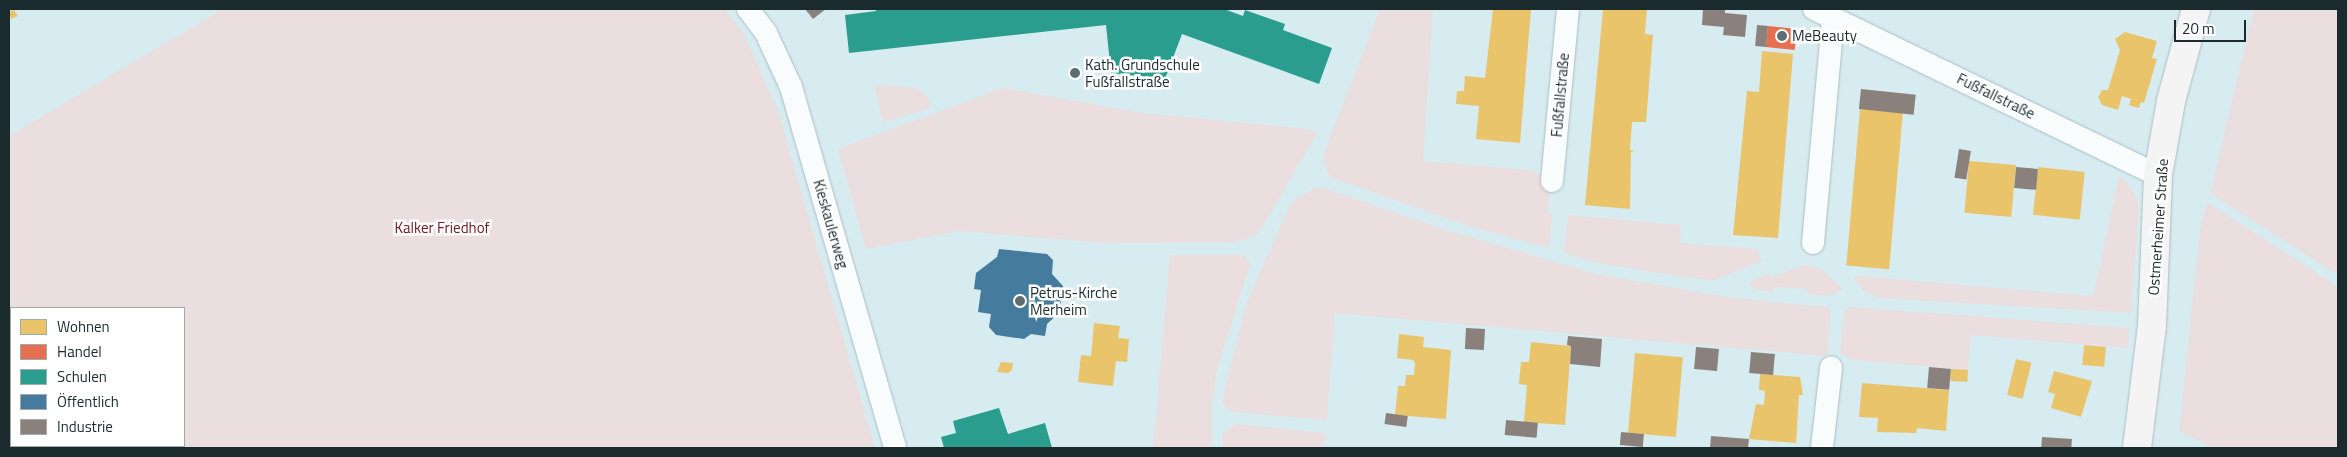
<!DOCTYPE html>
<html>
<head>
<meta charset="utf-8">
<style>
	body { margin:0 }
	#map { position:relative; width:2347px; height:457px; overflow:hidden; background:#d6ecf1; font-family:"Titillium Web",sans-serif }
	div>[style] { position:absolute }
	.green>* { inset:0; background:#eadedf }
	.homes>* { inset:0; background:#e9c46a; transform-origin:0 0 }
	.shops>* { inset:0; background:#e76f51; transform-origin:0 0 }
	.schools>* { inset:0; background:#2a9d8f }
	.public>* { inset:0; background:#457b9d }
	.industry>* { inset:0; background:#8a817c; transform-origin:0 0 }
	.roads { filter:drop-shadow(0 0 1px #acbdc1) drop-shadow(0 0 1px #acbdc1) }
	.street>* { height:22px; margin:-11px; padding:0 11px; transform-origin:11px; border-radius:11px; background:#f9fcfd }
	.secondary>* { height:28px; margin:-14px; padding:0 14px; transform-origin:14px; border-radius:14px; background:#f5f4f5 }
	.dots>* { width:14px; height:14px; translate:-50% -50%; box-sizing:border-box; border:2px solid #fff; border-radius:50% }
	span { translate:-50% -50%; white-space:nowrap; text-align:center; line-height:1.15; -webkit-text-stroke:5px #fff; paint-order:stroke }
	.poi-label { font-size:15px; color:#1a2a2d }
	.left { translate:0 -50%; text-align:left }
	.street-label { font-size:15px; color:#1a2a2d }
	.park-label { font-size:15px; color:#6c181f }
	.frame { position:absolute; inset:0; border:10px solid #1a2a2d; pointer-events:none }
	.legend { position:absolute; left:10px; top:307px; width:175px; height:140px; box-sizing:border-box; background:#fff; border:1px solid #a3aaab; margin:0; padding:6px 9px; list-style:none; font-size:15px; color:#1a2a2d }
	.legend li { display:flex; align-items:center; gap:10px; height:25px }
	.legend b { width:25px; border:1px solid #a3aaab }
	.scale { position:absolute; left:2174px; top:20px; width:72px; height:22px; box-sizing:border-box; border:2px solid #1a2a2d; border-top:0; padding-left:6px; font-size:15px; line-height:18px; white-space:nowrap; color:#1a2a2d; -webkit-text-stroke:4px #fff; paint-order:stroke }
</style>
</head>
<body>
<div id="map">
	<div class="green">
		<div style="clip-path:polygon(evenodd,223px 9px,725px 9px,744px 34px,778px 111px,875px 448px,9px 448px,9px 136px,223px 9px,11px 308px,184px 308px,184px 446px,11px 446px,11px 308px)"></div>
		<div style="clip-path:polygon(1380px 9px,1433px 9px,1423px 161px,1530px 170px,1539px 174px,1549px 190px,1548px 213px,1552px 214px,1549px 248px,1472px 227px,1330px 177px,1323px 161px,1324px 153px)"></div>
		<div style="clip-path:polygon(2254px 9px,2338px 9px,2338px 275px,2210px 193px)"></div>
		<div style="clip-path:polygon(874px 84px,917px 88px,928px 97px,931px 108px,883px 122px)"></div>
		<div style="clip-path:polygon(1003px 88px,1143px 113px,1308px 129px,1317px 133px,1268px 218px,1259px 232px,1247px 239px,1231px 242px,1106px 243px,959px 231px,866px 249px,838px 149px)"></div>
		<div style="clip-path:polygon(2119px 176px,2128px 183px,2139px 203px,2131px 313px,1879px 298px,1865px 292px,1854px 279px,1858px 276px,2093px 296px)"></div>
		<div style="clip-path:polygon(1315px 188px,1323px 188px,1443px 229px,1595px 274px,1734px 298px,1827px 307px,1831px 311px,1827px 356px,1335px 313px,1327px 420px,1233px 412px,1223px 405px,1223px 397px,1246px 304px,1289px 207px,1295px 199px)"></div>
		<div style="clip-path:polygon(2207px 202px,2338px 287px,2338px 448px,2213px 448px,2179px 431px,2200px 229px)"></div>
		<div style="clip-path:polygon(1568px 215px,1681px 225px,1680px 243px,1757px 249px,1762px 261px,1713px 281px,1601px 264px,1565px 253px,1562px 247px,1565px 245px)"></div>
		<div style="clip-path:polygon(1170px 255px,1244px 255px,1250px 264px,1217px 370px,1212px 401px,1212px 448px,1153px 448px)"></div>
		<div style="clip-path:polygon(1805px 265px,1823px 270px,1843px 289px,1831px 296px,1809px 294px,1807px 289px,1774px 287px,1773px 292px,1758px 290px,1749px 285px,1752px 280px,1768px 273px,1770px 277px)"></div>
		<div style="clip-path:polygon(1851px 307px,2129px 328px,2128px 348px,1971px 335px,1968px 370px,1846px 359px,1847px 356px,1840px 355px,1844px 311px)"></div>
		<div style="clip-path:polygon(1235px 424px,1326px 433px,1325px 448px,1222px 448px,1222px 434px)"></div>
	</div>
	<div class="homes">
		<div style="clip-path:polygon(1493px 9px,1531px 9px,1520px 143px,1476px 139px,1479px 106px,1456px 104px,1457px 91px,1464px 91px,1465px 76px,1485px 78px)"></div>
		<div style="clip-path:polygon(1603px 9px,1647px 9px,1645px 34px,1653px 35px,1646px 122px,1632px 122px,1630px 150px,1635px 151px,1631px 152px,1630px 209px,1585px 205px)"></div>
		<div style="clip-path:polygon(14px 10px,18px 16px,11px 19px,9px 12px)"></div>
		<div style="clip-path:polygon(2125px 32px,2157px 41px,2152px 58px,2157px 59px,2144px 103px,2141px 102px,2139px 108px,2129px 105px,2131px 99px,2122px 96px,2118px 110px,2102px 105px,2098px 97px,2102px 90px,2108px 90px,2120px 50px,2115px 39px)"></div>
		<div style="clip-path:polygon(1762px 51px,1793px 54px,1778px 238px,1733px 235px,1747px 91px,1759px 92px)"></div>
		<div style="left:1860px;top:109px;width:43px;height:157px;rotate:5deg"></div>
		<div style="left:1969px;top:161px;width:47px;height:52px;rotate:5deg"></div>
		<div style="left:2038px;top:167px;width:47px;height:48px;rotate:6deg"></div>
		<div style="clip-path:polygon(1094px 323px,1120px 326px,1118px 338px,1129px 339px,1127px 362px,1116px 361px,1113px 386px,1078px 382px,1081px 355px,1091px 356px)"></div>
		<div style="clip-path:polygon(1399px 334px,1424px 337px,1423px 347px,1451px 350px,1446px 419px,1395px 415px,1398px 386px,1405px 386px,1406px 375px,1414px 375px,1415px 363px,1413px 360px,1397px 358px)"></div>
		<div style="clip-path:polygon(1531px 342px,1571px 346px,1565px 425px,1524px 422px,1527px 385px,1519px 384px,1521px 362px,1529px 362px)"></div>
		<div style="left:2084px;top:345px;width:22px;height:20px;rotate:5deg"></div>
		<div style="left:1635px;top:353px;width:48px;height:80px;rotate:5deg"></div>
		<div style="left:2016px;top:359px;width:16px;height:37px;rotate:14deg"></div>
		<div style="clip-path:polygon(1001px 362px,1013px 363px,1012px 370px,1008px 373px,997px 372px)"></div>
		<div style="left:1951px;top:369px;width:17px;height:12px;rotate:3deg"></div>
		<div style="clip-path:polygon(2054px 371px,2092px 381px,2081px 417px,2051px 408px,2055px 394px,2048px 392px)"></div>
		<div style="clip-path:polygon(1760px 374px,1800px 377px,1803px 395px,1799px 395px,1796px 443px,1749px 439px,1756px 404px,1764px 405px,1765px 391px,1759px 390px)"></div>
		<div style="clip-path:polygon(1862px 383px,1949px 390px,1946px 431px,1917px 428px,1916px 433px,1877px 432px,1878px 418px,1859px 417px)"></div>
	</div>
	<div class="shops">
		<div style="left:1768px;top:26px;width:29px;height:21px;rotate:6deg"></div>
	</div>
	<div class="schools">
		<div style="clip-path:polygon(877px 9px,1224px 9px,1243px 16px,1245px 10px,1285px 24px,1283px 30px,1332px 48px,1319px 84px,1182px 34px,1165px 79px,1111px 73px,1106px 25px,849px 53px,845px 15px,876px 11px)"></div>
		<div style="clip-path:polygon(999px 408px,1008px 434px,1045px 423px,1052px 448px,944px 448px,941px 437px,956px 433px,953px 421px)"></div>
	</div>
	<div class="public">
		<div style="clip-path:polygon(999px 249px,1047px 254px,1053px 260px,1052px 274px,1063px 286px,1059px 313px,1047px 324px,1045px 336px,1031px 334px,1024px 339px,996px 335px,989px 327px,991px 314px,978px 312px,981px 290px,974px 289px,976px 273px,997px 257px)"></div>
	</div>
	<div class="industry">
		<div style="clip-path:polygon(805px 9px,826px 9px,813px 19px)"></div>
		<div style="clip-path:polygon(1703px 9px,1725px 9px,1725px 13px,1747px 15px,1745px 37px,1723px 35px,1724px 27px,1702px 25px)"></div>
		<div style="left:1757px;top:25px;width:11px;height:21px;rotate:5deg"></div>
		<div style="left:1861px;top:89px;width:55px;height:20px;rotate:6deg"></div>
		<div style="left:1959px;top:149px;width:12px;height:29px;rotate:9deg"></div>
		<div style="left:2016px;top:167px;width:22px;height:21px;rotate:5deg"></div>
		<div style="left:1466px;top:328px;width:19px;height:21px;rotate:3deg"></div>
		<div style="clip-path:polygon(1568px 336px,1602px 339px,1600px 367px,1570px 364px,1571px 346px,1567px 345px)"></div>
		<div style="left:1696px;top:347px;width:23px;height:22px;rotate:5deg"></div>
		<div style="left:1751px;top:352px;width:24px;height:21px;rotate:5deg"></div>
		<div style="left:1929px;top:367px;width:22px;height:21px;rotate:5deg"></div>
		<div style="left:1386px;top:413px;width:22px;height:11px;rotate:8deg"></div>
		<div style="left:1506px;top:420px;width:32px;height:15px;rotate:5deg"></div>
		<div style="left:1621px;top:432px;width:23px;height:13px;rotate:5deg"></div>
		<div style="clip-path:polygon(1711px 436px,1749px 439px,1748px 448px,1710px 448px)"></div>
		<div style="left:2042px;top:437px;width:30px;height:10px;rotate:4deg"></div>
	</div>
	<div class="roads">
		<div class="street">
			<div style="left:748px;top:9px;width:30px;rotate:53deg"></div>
			<div style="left:766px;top:33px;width:60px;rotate:65.2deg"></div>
			<div style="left:791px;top:87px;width:376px;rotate:73.9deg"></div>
			<div style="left:1814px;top:9px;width:382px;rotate:25.8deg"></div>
			<div style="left:1552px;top:181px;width:173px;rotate:-84.7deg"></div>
			<div style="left:1813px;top:243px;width:226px;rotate:-84.9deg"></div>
			<div style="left:1822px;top:448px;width:81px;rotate:-83.6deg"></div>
		</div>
		<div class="secondary">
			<div style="left:2137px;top:448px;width:123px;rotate:-83deg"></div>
			<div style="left:2152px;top:326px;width:151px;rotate:-87.7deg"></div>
			<div style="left:2158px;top:175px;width:75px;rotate:-80deg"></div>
			<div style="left:2171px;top:101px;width:95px;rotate:-74.8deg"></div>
		</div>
	</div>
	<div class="dots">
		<div style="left:1782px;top:36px;background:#5c6e72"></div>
		<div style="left:1075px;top:73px;background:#5c6e72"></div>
		<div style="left:1020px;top:301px;background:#5c6e72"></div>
	</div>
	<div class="poi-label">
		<span class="left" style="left:1792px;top:36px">MeBeauty</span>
		<span class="left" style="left:1085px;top:73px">Kath. Grundschule<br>Fußfallstraße</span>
		<span class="left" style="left:1030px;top:301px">Petrus-Kirche<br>Merheim</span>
	</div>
	<div class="street-label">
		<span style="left:1560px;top:95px;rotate:-85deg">Fußfallstraße</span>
		<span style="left:1996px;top:96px;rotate:26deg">Fußfallstraße</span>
		<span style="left:831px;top:224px;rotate:74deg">Kieskaulerweg</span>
		<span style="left:2158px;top:227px;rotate:-86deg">Ostmerheimer Straße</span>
	</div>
	<div class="park-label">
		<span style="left:442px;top:228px">Kalker Friedhof</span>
	</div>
	<div class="frame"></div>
	<ul class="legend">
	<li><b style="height:14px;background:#e9c46a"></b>Wohnen</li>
	<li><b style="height:14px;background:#e76f51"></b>Handel</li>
	<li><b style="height:14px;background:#2a9d8f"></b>Schulen</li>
	<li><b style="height:14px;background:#457b9d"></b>Öffentlich</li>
	<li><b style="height:14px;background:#8a817c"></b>Industrie</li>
	</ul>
	<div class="scale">20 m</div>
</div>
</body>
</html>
